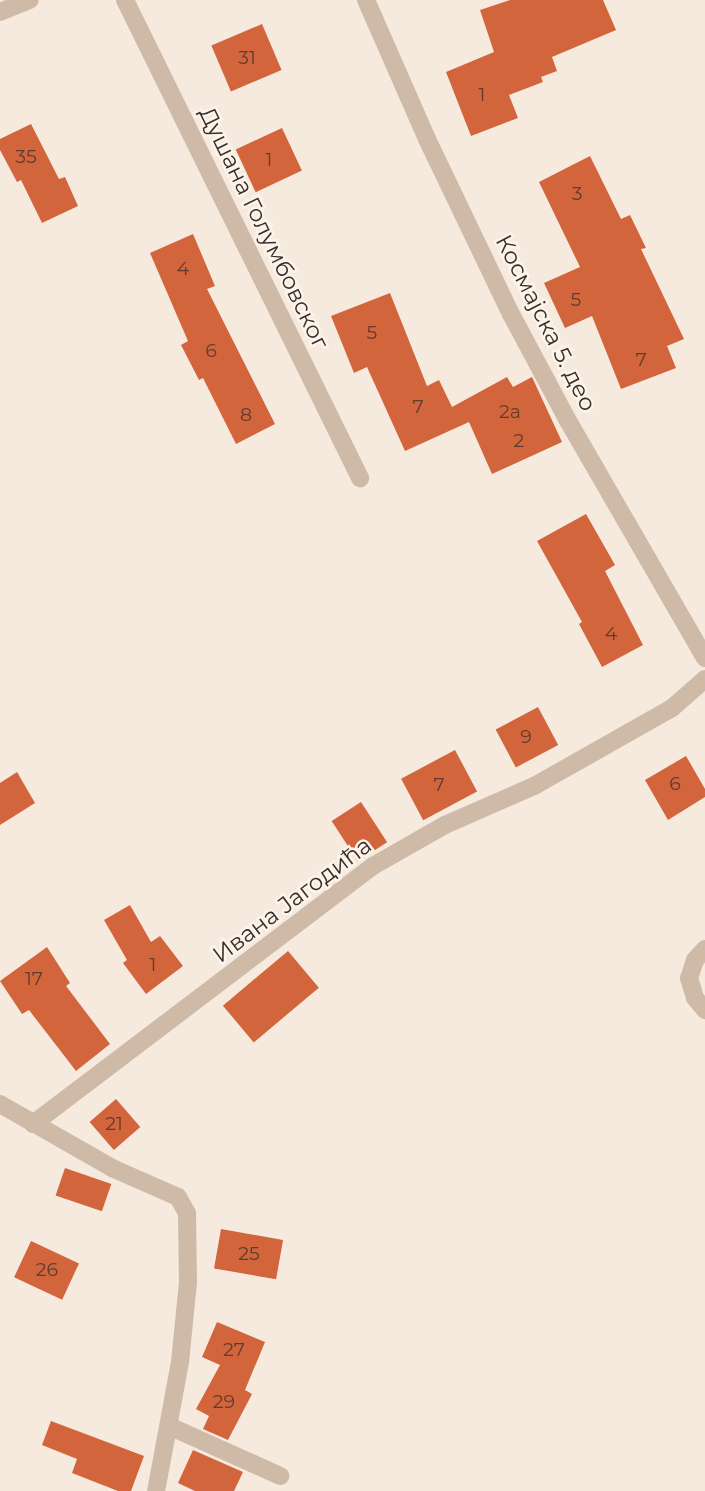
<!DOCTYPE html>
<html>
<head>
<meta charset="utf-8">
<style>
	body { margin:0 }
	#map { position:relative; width:705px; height:1491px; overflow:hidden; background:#f5eadd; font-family:Montserrat,sans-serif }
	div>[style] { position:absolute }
	.building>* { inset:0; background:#d3653d; transform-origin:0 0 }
	.minor>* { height:18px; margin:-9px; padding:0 9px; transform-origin:9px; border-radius:9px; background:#cfbaa7 }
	span { translate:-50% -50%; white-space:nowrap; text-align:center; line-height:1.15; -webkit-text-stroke:5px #fcf4ea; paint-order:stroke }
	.number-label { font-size:19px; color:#603c2d }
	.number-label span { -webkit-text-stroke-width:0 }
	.street-label { font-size:23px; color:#3a2e28 }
</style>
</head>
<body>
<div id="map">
	<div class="building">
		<div style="clip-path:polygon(510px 0,603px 0,616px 30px,552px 57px,557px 71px,541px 77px,543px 82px,509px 95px,518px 118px,471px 136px,446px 72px,494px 52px,480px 10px)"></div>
		<div style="left:262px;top:24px;width:50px;height:55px;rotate:67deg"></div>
		<div style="clip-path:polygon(31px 124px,59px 179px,65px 177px,78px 206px,42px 223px,21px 180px,17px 182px,0 150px,0 139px)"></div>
		<div style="left:282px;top:128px;width:47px;height:51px;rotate:65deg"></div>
		<div style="clip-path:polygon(590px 156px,621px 219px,630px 215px,646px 248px,641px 249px,684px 339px,667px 346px,676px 368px,621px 389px,592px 316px,565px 328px,544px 283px,580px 267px,539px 182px)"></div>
		<div style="clip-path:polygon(193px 234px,215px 286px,207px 289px,275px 424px,236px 444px,203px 378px,199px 380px,181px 345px,188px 341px,150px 253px)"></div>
		<div style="clip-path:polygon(390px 293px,427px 386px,439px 380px,452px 407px,507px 377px,513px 387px,532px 377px,562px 442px,492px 474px,469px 422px,405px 451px,367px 367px,354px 373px,331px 316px)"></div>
		<div style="clip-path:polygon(586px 514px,615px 565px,605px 571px,643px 645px,602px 667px,579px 624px,582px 622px,537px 541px)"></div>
		<div style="left:538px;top:707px;width:43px;height:48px;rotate:62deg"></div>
		<div style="left:455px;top:750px;width:47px;height:61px;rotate:62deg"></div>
		<div style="clip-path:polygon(686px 756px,705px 789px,705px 797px,668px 820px,645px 780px)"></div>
		<div style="clip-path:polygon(17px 772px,35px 803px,0 825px,0 783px)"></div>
		<div style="left:361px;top:802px;width:48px;height:35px;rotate:57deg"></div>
		<div style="clip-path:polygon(130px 905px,151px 942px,160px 936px,183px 966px,146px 994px,123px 963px,127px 960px,104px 920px)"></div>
		<div style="clip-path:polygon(47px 947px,70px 983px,66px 986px,110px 1044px,76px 1071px,29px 1010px,22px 1014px,0 981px)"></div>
		<div style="left:288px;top:951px;width:48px;height:85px;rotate:50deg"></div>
		<div style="left:116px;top:1099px;width:37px;height:35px;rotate:49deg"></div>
		<div style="left:65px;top:1168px;width:49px;height:29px;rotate:19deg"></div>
		<div style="left:221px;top:1229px;width:63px;height:40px;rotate:10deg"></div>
		<div style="left:31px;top:1241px;width:53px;height:40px;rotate:25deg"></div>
		<div style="clip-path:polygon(217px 1322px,265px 1342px,245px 1390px,252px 1394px,228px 1440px,203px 1429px,209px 1416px,196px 1409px,220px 1365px,202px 1357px)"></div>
		<div style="clip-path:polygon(51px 1421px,144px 1456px,131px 1491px,118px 1491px,72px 1473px,77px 1459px,42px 1445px)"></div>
		<div style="clip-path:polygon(193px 1450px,243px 1472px,234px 1491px,195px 1491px,178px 1483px)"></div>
	</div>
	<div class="minor">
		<div style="left:125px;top:0;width:533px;rotate:63.82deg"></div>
		<div style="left:366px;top:0;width:152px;rotate:66.3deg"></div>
		<div style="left:427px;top:139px;width:194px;rotate:64.4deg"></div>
		<div style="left:511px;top:314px;width:119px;rotate:61.9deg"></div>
		<div style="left:567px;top:419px;width:276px;rotate:60deg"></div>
		<div style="left:0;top:12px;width:32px;rotate:-22deg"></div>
		<div style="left:705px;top:949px;width:15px;rotate:132deg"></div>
		<div style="left:695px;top:960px;width:19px;rotate:108deg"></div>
		<div style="left:689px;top:978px;width:21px;rotate:73deg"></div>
		<div style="left:695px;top:998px;width:16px;rotate:50deg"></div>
		<div style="left:0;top:1104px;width:129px;rotate:29.7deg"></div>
		<div style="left:112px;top:1168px;width:72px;rotate:23.7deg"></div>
		<div style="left:178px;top:1197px;width:18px;rotate:61deg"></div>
		<div style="left:187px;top:1213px;width:69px;rotate:89.2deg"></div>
		<div style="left:188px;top:1282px;width:80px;rotate:95.7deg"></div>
		<div style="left:180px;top:1362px;width:131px;rotate:100.5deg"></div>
		<div style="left:33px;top:1124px;width:427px;rotate:-37.2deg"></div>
		<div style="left:373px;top:866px;width:83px;rotate:-29.7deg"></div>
		<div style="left:445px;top:825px;width:99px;rotate:-23.7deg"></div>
		<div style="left:536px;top:785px;width:156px;rotate:-29.5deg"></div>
		<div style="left:672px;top:708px;width:44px;rotate:-41.3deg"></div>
		<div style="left:169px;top:1426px;width:122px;rotate:24.2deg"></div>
	</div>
	<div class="number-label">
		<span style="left:247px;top:58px">31</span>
		<span style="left:482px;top:95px">1</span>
		<span style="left:26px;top:157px">35</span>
		<span style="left:269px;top:160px">1</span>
		<span style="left:577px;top:194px">3</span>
		<span style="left:183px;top:269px">4</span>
		<span style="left:576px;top:300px">5</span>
		<span style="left:372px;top:333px">5</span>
		<span style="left:211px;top:351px">6</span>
		<span style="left:641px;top:360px">7</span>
		<span style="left:418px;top:407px">7</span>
		<span style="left:510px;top:412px">2a</span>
		<span style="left:246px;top:415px">8</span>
		<span style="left:519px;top:441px">2</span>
		<span style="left:611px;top:634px">4</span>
		<span style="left:526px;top:737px">9</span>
		<span style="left:675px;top:784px">6</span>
		<span style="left:439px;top:785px">7</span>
		<span style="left:153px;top:965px">1</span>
		<span style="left:34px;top:979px">17</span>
		<span style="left:114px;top:1124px">21</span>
		<span style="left:249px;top:1254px">25</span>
		<span style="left:47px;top:1270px">26</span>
		<span style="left:234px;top:1350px">27</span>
		<span style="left:224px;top:1402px">29</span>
	</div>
	<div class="street-label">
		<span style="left:264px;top:228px;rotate:64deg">Душана Голумбовског</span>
		<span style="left:546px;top:323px;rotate:63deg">Космајска 5. део</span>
		<span style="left:292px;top:900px;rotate:-37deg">Ивана Јагодића</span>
	</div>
</div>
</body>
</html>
